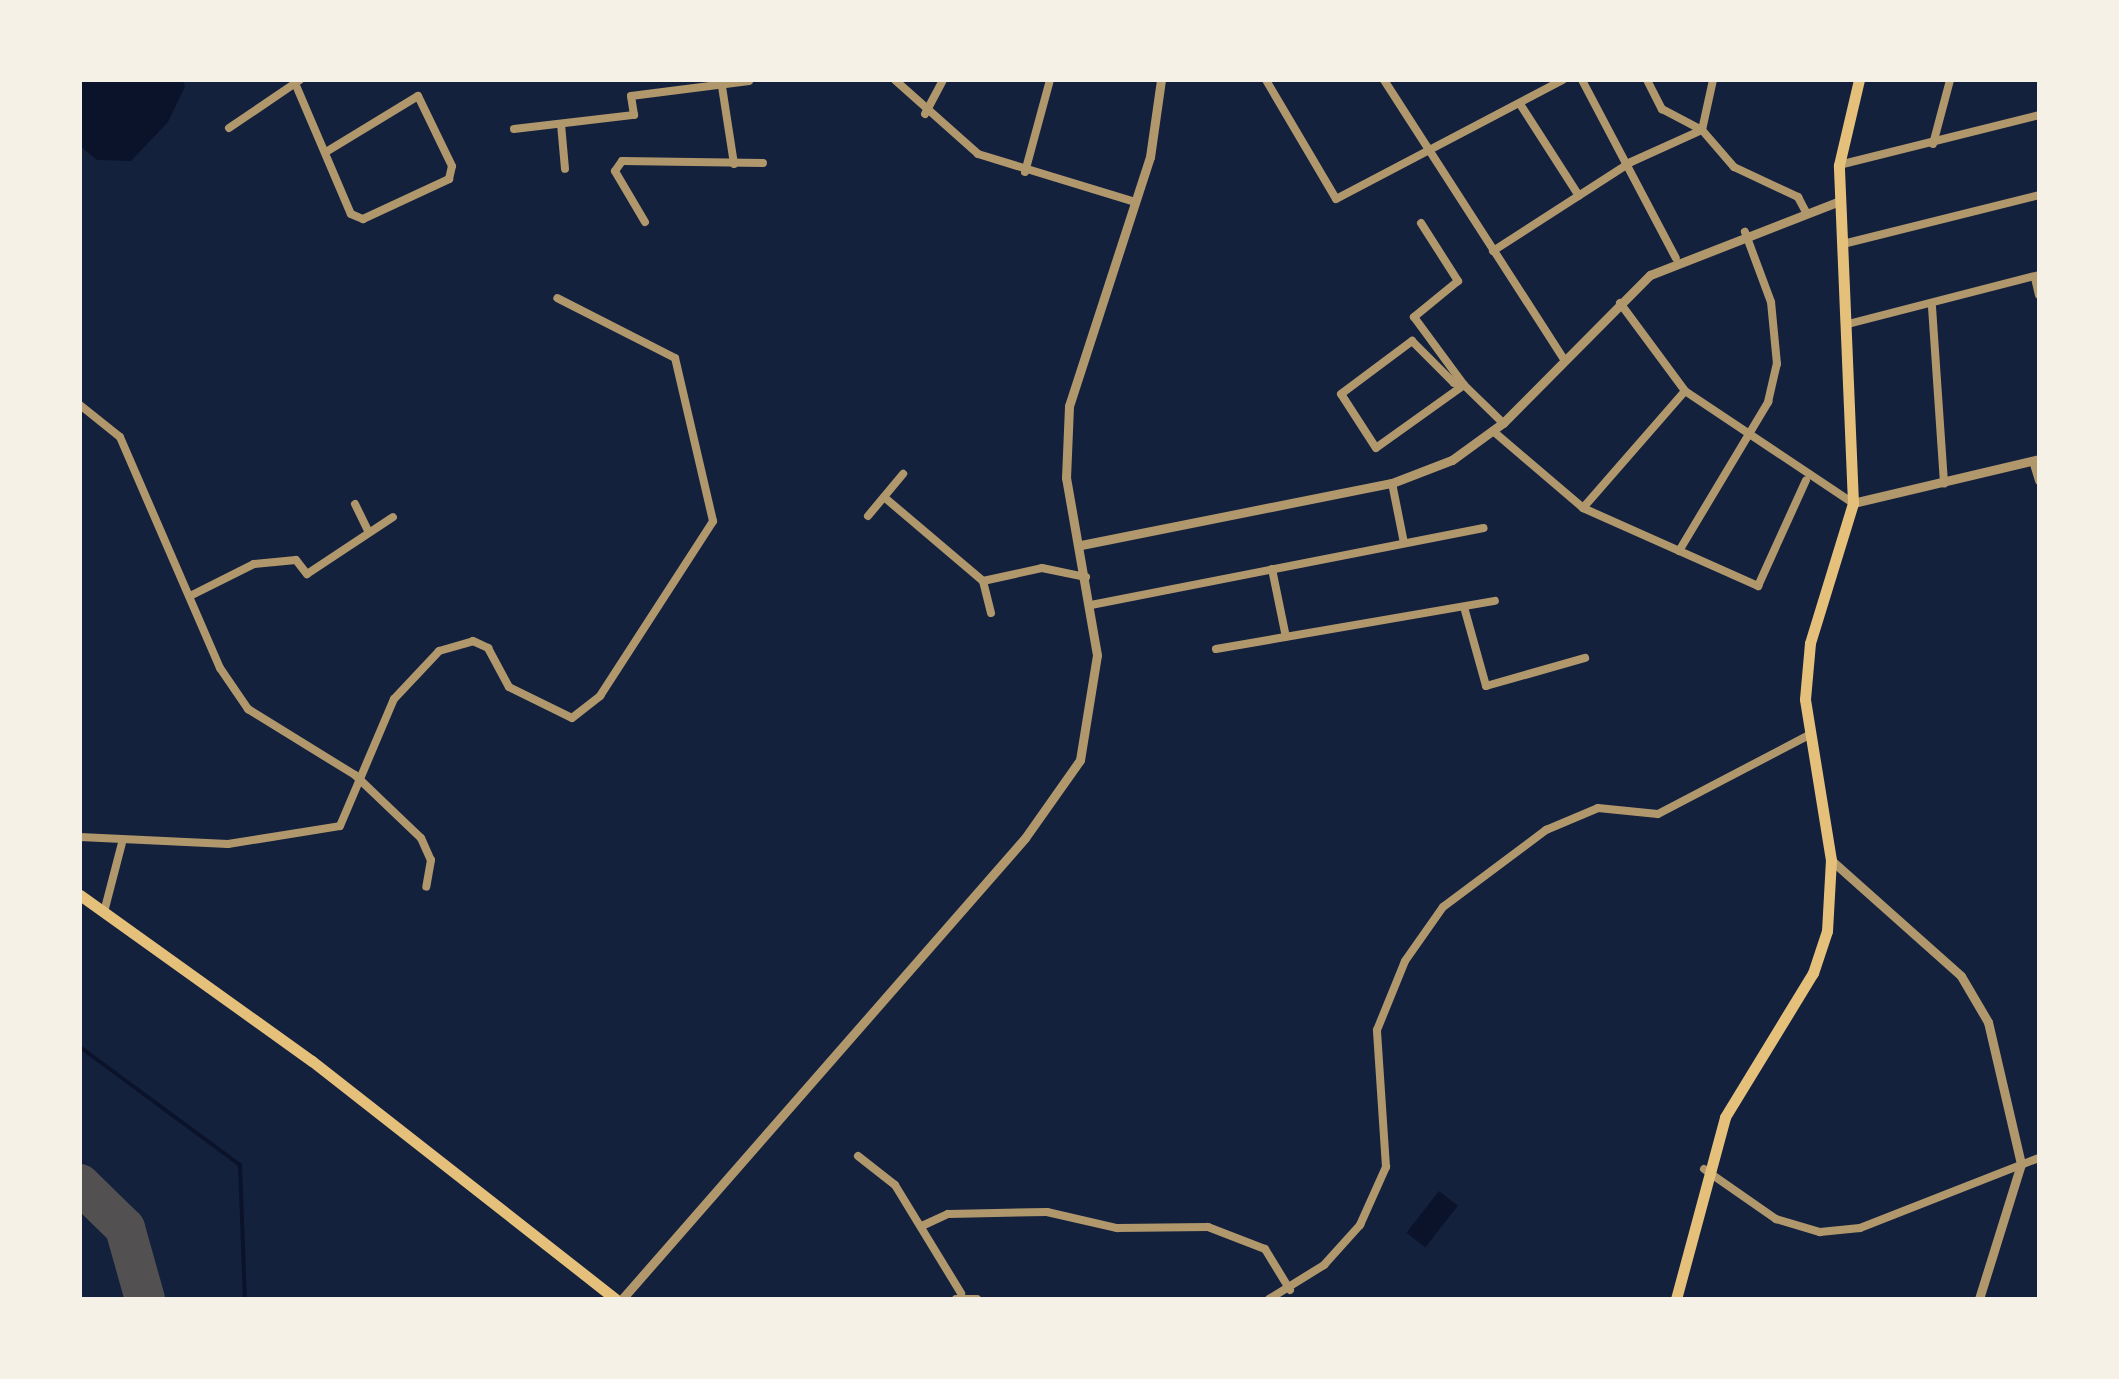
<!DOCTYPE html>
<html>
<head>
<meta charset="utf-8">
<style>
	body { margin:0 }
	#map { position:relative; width:2119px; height:1379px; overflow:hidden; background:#14213d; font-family:Georgia,serif }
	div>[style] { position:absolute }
	.water>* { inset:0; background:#0b132b; transform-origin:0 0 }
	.stream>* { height:4px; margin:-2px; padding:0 2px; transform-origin:2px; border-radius:2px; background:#0b132b }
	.taxiway>* { height:40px; margin:-20px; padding:0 20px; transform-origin:20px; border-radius:20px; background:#525050 }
	.minor>* { height:8px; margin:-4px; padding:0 4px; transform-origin:4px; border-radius:4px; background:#b1986c }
	.tertiary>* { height:9px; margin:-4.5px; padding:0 4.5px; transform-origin:4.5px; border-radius:4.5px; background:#b1986c }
	.primary>* { height:11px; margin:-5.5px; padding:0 5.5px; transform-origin:5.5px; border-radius:5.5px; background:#e5c07b }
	span { translate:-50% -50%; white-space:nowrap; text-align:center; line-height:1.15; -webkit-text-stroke:10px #f6f1e7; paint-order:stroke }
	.frame { position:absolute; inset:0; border:82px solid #f6f1e7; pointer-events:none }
</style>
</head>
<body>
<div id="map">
	<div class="water">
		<div style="clip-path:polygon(80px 80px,183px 80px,185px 87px,168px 122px,131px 161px,97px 160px,80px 146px)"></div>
		<div style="left:1439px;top:1191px;width:24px;height:53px;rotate:38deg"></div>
	</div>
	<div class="stream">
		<div style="left:80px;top:1047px;width:199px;rotate:36.4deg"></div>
		<div style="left:240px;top:1165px;width:134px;rotate:87.9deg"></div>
	</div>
	<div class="taxiway">
		<div style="left:80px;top:1184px;width:63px;rotate:44.4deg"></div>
		<div style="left:125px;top:1228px;width:74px;rotate:74.3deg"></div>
	</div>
	<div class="minor">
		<div style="left:721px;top:80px;width:85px;rotate:81.2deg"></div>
		<div style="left:895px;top:80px;width:111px;rotate:41.7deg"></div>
		<div style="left:978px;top:154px;width:164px;rotate:17deg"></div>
		<div style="left:1266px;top:80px;width:138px;rotate:59.5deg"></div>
		<div style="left:1336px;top:199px;width:256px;rotate:-27.7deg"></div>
		<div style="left:1384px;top:80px;width:332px;rotate:57.2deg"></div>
		<div style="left:1582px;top:80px;width:201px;rotate:62.2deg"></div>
		<div style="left:1647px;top:80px;width:33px;rotate:63deg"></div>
		<div style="left:1662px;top:109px;width:45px;rotate:27.7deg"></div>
		<div style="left:1702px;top:130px;width:49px;rotate:49.1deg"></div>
		<div style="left:1734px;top:167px;width:71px;rotate:25.1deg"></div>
		<div style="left:1798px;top:197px;width:17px;rotate:62deg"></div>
		<div style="left:295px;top:83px;width:142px;rotate:66.9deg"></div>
		<div style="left:351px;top:214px;width:13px;rotate:23deg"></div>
		<div style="left:363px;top:219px;width:95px;rotate:-24.9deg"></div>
		<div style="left:449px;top:179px;width:13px;rotate:-77deg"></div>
		<div style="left:452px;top:166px;width:78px;rotate:-115.9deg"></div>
		<div style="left:418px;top:96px;width:108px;rotate:148.7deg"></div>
		<div style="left:1520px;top:104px;width:109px;rotate:57.3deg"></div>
		<div style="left:925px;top:114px;width:38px;rotate:-62deg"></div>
		<div style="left:561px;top:124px;width:45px;rotate:84.9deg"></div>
		<div style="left:229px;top:128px;width:86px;rotate:-34.1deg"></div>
		<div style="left:514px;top:129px;width:121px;rotate:-6.7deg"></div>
		<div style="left:634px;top:115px;width:19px;rotate:-99deg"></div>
		<div style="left:631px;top:96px;width:119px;rotate:-7.2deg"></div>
		<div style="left:1933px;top:144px;width:66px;rotate:-75.1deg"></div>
		<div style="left:1839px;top:165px;width:206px;rotate:-14deg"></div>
		<div style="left:1025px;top:172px;width:95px;rotate:-74.8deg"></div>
		<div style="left:645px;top:222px;width:59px;rotate:-120.5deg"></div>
		<div style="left:615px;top:171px;width:12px;rotate:-55deg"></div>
		<div style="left:622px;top:161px;width:141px;rotate:0.8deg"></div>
		<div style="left:1421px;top:223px;width:69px;rotate:57.5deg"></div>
		<div style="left:1458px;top:281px;width:57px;rotate:140.7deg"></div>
		<div style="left:1414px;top:317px;width:84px;rotate:53.7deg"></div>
		<div style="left:1464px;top:385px;width:108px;rotate:144.4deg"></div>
		<div style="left:1376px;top:448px;width:64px;rotate:-122.9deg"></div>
		<div style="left:1341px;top:394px;width:89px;rotate:-36.7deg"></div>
		<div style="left:1412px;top:341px;width:59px;rotate:45deg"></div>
		<div style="left:1454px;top:383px;width:10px;rotate:11deg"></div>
		<div style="left:1464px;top:385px;width:54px;rotate:44.3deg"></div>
		<div style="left:1843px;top:244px;width:202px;rotate:-14deg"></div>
		<div style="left:1493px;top:251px;width:164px;rotate:-32.8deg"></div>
		<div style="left:1631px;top:162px;width:78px;rotate:-24.3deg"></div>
		<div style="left:1702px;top:130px;width:51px;rotate:-77.6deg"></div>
		<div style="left:2035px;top:278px;width:17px;rotate:77deg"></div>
		<div style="left:1620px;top:303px;width:109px;rotate:53.5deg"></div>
		<div style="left:1685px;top:391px;width:202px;rotate:33.7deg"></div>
		<div style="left:1932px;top:307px;width:177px;rotate:86.1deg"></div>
		<div style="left:1848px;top:324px;width:197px;rotate:-14.4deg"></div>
		<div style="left:80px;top:405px;width:51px;rotate:38.7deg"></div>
		<div style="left:120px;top:437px;width:252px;rotate:66.6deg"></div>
		<div style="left:220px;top:668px;width:50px;rotate:55.7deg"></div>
		<div style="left:248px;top:709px;width:126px;rotate:31.7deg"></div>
		<div style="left:355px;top:775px;width:91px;rotate:43.7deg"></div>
		<div style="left:421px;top:838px;width:24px;rotate:66deg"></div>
		<div style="left:431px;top:860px;width:27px;rotate:100deg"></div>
		<div style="left:1493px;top:431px;width:118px;rotate:40.5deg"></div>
		<div style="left:1583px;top:508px;width:192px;rotate:24deg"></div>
		<div style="left:1758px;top:586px;width:116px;rotate:-65.6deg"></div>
		<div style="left:2033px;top:461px;width:21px;rotate:73deg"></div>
		<div style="left:1392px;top:483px;width:61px;rotate:78.7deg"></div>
		<div style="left:884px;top:497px;width:130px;rotate:40.3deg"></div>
		<div style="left:983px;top:581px;width:60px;rotate:-12.4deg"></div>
		<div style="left:1042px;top:568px;width:45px;rotate:11.6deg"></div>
		<div style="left:355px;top:504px;width:30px;rotate:64deg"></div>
		<div style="left:1583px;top:508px;width:155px;rotate:-48.9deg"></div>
		<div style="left:868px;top:516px;width:55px;rotate:-50.2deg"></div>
		<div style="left:1679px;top:551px;width:174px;rotate:-59.1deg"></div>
		<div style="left:1768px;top:402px;width:39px;rotate:-77deg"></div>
		<div style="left:1777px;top:364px;width:62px;rotate:-95.5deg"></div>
		<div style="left:1771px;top:302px;width:75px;rotate:-110.4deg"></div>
		<div style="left:1272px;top:569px;width:69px;rotate:78.4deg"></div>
		<div style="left:983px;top:581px;width:33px;rotate:76deg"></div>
		<div style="left:192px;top:595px;width:69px;rotate:-26.6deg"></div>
		<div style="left:254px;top:564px;width:42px;rotate:-5.4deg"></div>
		<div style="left:296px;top:560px;width:18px;rotate:52deg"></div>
		<div style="left:307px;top:574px;width:103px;rotate:-33.5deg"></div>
		<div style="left:1091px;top:605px;width:400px;rotate:-11.1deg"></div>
		<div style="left:1464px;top:607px;width:82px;rotate:74.4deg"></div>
		<div style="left:1486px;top:686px;width:103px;rotate:-15.8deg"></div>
		<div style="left:1216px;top:649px;width:283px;rotate:-9.8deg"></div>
		<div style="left:80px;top:837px;width:148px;rotate:2.7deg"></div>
		<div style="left:228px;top:844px;width:113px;rotate:-9.1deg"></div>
		<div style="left:340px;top:826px;width:138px;rotate:-67deg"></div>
		<div style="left:394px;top:699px;width:66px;rotate:-46.8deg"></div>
		<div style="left:439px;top:651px;width:35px;rotate:-16deg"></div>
		<div style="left:473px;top:641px;width:17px;rotate:25deg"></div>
		<div style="left:488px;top:648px;width:44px;rotate:61.7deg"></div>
		<div style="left:509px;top:687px;width:70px;rotate:26.2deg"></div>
		<div style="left:572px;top:718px;width:36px;rotate:-38deg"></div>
		<div style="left:600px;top:696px;width:208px;rotate:-57.1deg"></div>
		<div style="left:713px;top:521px;width:167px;rotate:-103.1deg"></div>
		<div style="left:675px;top:358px;width:132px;rotate:-153deg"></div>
		<div style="left:104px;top:912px;width:71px;rotate:-75.4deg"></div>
		<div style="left:858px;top:1156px;width:47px;rotate:38.1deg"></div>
		<div style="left:895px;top:1185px;width:127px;rotate:58.6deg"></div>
		<div style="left:1704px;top:1169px;width:88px;rotate:34.8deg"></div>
		<div style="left:1776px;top:1219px;width:46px;rotate:16.5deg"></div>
		<div style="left:1820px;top:1232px;width:40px;rotate:-5.7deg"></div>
		<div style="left:1860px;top:1228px;width:192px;rotate:-21.4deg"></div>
		<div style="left:924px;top:1225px;width:26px;rotate:-25deg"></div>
		<div style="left:948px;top:1214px;width:99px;rotate:-1.2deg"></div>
		<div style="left:1047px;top:1212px;width:72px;rotate:12.9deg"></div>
		<div style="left:1117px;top:1228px;width:91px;rotate:-0.6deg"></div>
		<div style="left:1208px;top:1227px;width:61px;rotate:21.1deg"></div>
		<div style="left:1265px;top:1249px;width:48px;rotate:58.6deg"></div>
		<div style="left:956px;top:1299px;width:21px"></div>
		<div style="left:1269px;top:1299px;width:65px;rotate:-31.7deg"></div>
		<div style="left:1324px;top:1265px;width:54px;rotate:-48deg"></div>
		<div style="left:1360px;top:1225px;width:64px;rotate:-65.9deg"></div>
		<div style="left:1386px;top:1167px;width:137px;rotate:-93.8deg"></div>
		<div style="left:1377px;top:1030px;width:74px;rotate:-67.9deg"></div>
		<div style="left:1405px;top:961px;width:66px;rotate:-54.9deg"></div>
		<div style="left:1443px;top:907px;width:129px;rotate:-36.8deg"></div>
		<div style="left:1546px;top:830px;width:56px;rotate:-22.9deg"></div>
		<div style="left:1598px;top:808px;width:60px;rotate:5.7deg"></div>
		<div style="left:1658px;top:814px;width:168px;rotate:-27.6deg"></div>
	</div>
	<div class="tertiary">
		<div style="left:1853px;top:503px;width:191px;rotate:-13.3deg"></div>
		<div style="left:1081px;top:545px;width:317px;rotate:-11.3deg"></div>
		<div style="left:1392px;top:483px;width:64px;rotate:-21deg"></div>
		<div style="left:1452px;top:460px;width:63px;rotate:-36deg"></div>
		<div style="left:1503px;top:423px;width:209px;rotate:-45.2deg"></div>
		<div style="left:1650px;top:275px;width:204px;rotate:-21.3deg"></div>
		<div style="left:1831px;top:860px;width:174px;rotate:41.7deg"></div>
		<div style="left:1961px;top:976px;width:53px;rotate:59.6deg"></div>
		<div style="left:1988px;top:1022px;width:146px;rotate:76.9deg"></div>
		<div style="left:2021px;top:1164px;width:141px;rotate:107.3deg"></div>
		<div style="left:622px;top:1299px;width:612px;rotate:-48.84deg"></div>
		<div style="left:1025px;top:838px;width:95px;rotate:-54.8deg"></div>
		<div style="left:1080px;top:760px;width:106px;rotate:-80.8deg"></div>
		<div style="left:1097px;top:655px;width:180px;rotate:-99.9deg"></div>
		<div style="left:1066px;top:478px;width:72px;rotate:-87.6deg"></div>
		<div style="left:1069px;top:406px;width:262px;rotate:-72deg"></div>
		<div style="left:1150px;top:157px;width:78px;rotate:-81.9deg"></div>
	</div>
	<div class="primary">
		<div style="left:80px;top:895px;width:285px;rotate:35.6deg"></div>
		<div style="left:312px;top:1061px;width:385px;rotate:38.1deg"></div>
		<div style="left:1676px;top:1299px;width:188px;rotate:-74.9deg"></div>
		<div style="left:1725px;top:1117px;width:169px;rotate:-58.6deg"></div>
		<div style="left:1813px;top:973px;width:44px;rotate:-71.6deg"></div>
		<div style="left:1827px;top:931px;width:71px;rotate:-86.8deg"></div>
		<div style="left:1831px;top:860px;width:163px;rotate:-99.2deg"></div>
		<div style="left:1805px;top:699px;width:56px;rotate:-84.9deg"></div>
		<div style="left:1810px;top:643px;width:146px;rotate:-72.9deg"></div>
		<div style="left:1853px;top:503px;width:338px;rotate:-92.4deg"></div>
		<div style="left:1839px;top:165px;width:87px;rotate:-76.8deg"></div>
	</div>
	<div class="frame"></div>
</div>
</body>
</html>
